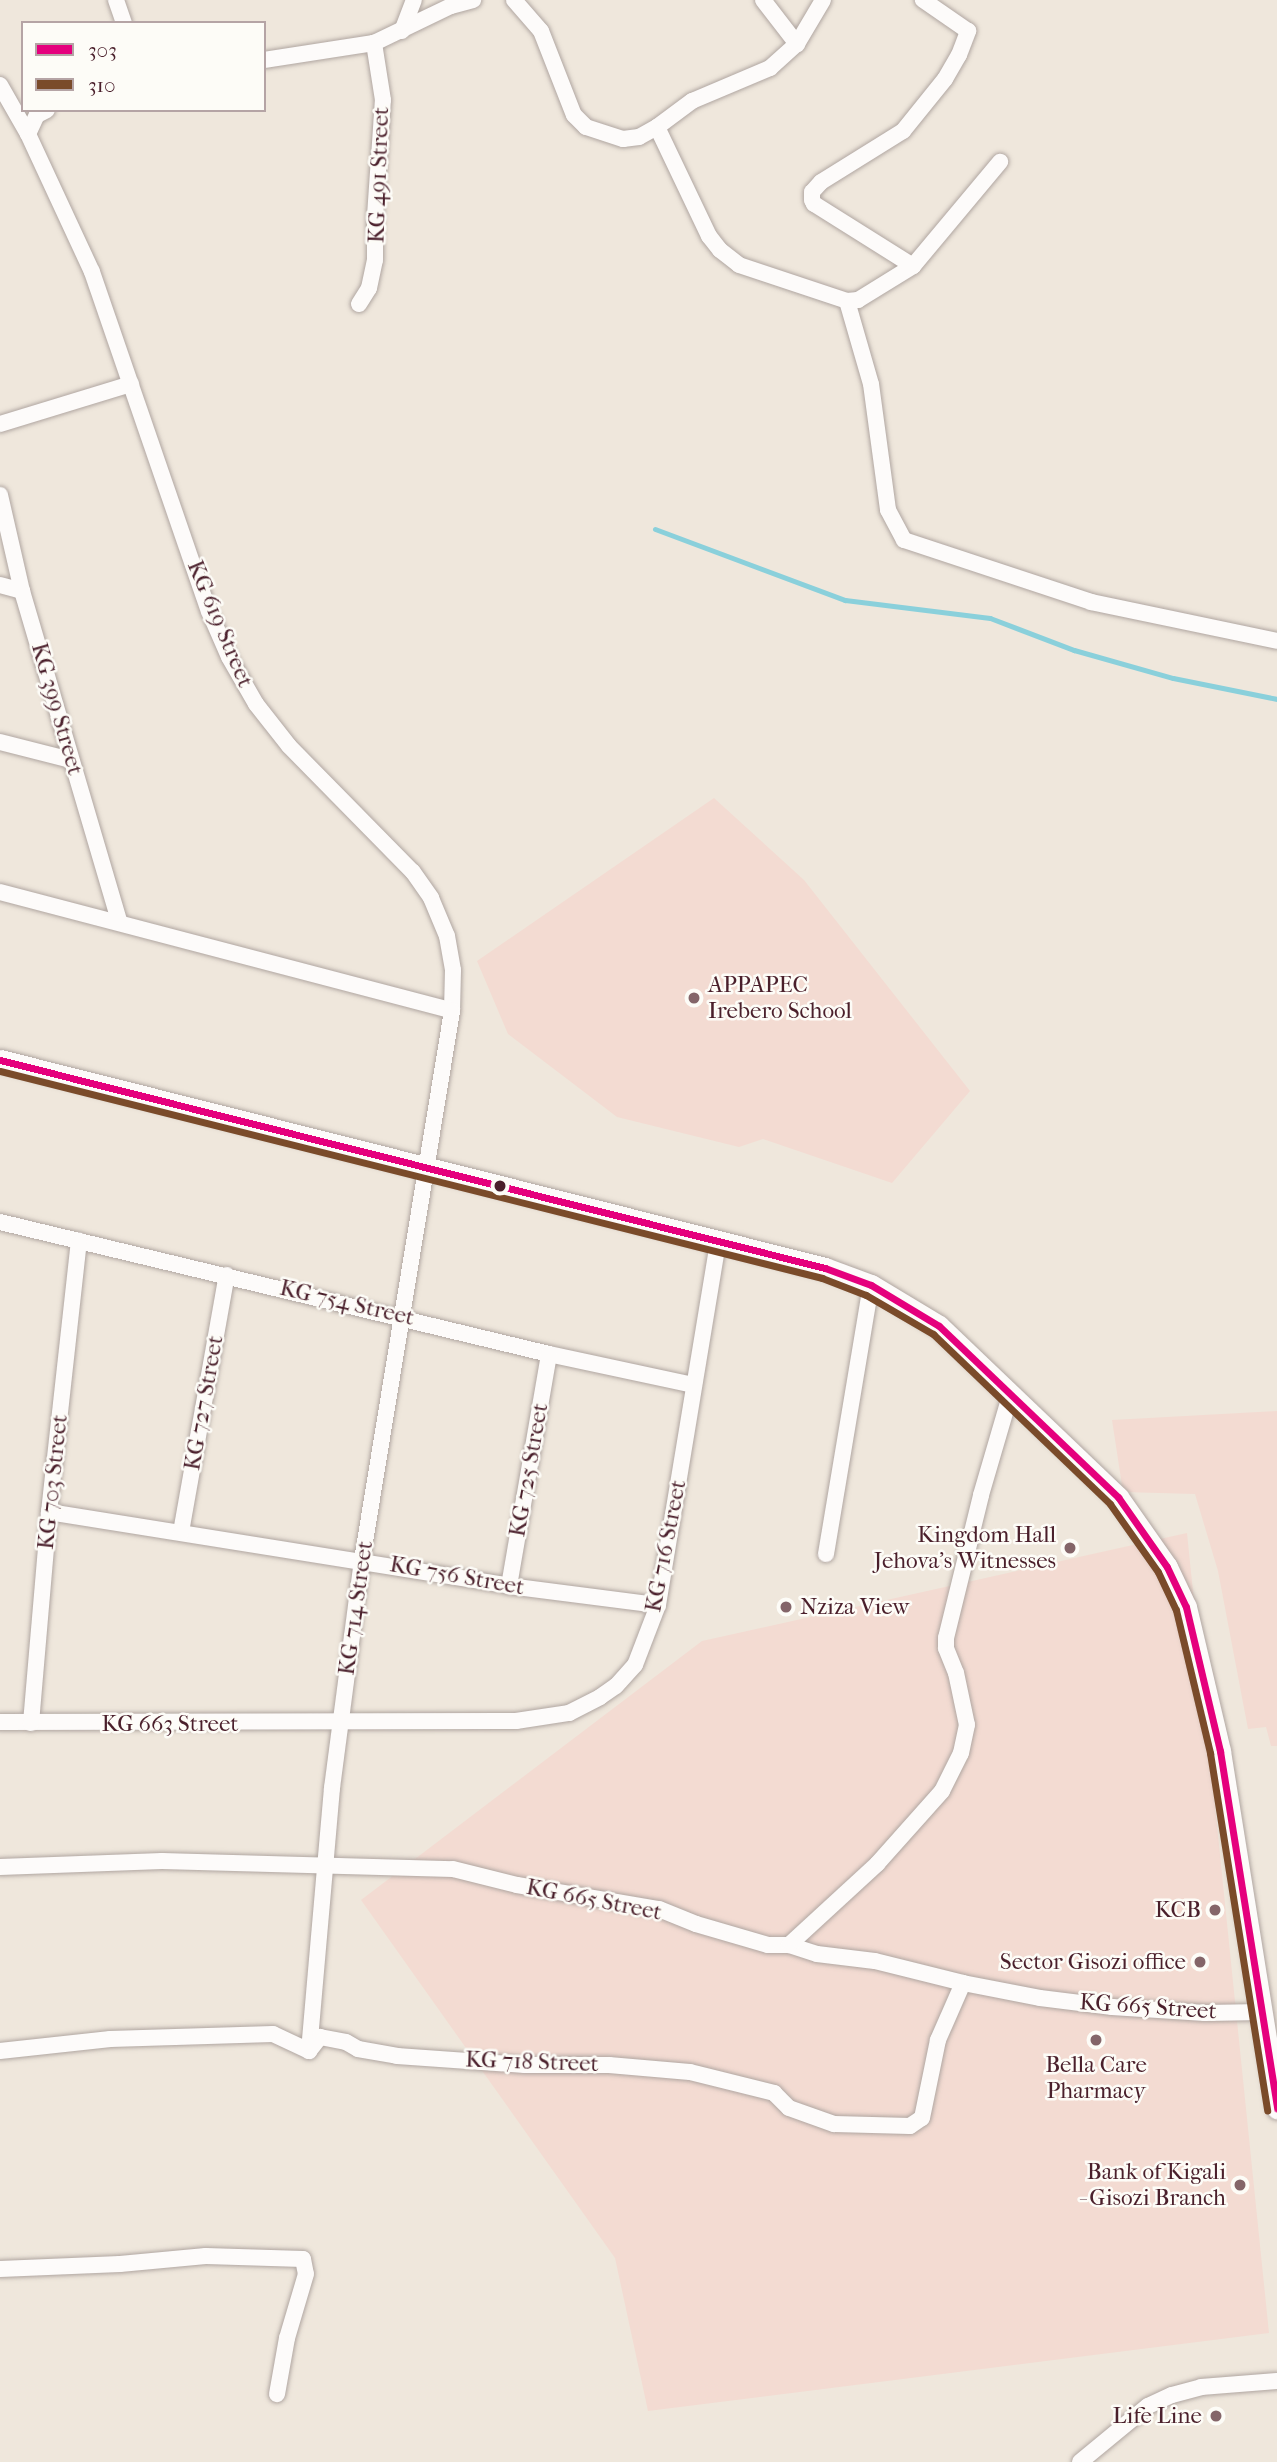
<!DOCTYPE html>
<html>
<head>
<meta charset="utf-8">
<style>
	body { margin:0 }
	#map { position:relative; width:1277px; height:2462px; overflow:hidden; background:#efe7dc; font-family:"IM FELL French Canon",serif }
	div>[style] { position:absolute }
	.built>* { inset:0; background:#f3dbd2 }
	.stream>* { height:5px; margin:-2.5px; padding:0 2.5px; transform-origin:2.5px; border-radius:2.5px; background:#8ad0db }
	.roads { filter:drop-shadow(0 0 2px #b0a6a1) drop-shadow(0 0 2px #b0a6a1) }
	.minor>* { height:16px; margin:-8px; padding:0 8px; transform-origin:8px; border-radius:8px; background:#fdfbfa }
	.major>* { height:21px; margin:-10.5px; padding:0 10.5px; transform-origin:10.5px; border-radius:10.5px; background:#fdfbfa }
	.bus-1>* { height:7px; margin:-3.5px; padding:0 3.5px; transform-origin:3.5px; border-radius:3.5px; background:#e5007d }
	.bus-2>* { height:7px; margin:-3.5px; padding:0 3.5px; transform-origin:3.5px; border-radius:3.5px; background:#7a4b2a }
	.dots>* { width:19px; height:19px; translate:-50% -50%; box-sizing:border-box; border:4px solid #fdfcf7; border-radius:50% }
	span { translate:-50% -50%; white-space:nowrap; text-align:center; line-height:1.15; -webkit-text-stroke:5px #fdfcf7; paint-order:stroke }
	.street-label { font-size:23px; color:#4a1f2b }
	.poi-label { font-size:23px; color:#4a1f2b }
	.left { translate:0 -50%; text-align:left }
	.right { translate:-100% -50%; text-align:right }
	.legend { position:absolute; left:21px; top:21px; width:245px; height:91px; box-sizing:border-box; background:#fdfcf7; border:2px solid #b5a4a5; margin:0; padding:9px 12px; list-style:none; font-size:21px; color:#4a1f2b }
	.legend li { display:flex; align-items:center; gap:14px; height:35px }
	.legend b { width:35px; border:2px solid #b5a4a5 }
</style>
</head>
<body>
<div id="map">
	<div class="built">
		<div style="clip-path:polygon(714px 798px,804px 880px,970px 1091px,892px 1183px,763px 1139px,739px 1147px,617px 1117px,508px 1034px,477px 961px)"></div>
		<div style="clip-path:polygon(1277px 1411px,1277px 1746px,1271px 1746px,1266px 1727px,1248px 1729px,1218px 1571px,1195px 1494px,1123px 1492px,1112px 1420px)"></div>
		<div style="clip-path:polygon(1187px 1533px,1269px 2333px,648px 2411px,615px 2258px,361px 1900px,702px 1641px)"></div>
	</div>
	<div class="stream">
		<div style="left:655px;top:529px;width:203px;rotate:20.5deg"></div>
		<div style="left:845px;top:600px;width:146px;rotate:7.1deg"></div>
		<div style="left:990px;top:618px;width:90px;rotate:20.9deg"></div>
		<div style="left:1074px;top:650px;width:103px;rotate:15.8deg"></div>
		<div style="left:1173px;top:678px;width:106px;rotate:11.4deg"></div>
	</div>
	<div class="roads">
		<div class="minor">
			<div style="left:116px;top:0;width:24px;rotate:71deg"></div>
			<div style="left:514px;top:0;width:41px;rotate:48.9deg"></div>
			<div style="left:541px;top:31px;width:90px;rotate:68.6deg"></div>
			<div style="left:574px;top:115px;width:17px;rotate:45deg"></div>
			<div style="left:586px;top:127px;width:39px;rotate:18deg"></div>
			<div style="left:623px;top:139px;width:16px;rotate:-7deg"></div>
			<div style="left:639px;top:137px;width:21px;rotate:-29deg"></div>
			<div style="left:657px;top:127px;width:44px;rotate:-36.6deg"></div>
			<div style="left:692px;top:101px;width:85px;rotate:-22.9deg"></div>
			<div style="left:770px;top:68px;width:36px;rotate:-42deg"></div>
			<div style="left:797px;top:44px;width:51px;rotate:-59.4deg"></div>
			<div style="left:763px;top:0;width:56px;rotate:52.3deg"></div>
			<div style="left:402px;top:31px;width:33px;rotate:-69deg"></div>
			<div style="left:264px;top:60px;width:111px;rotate:-8.8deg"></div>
			<div style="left:374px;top:43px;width:85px;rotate:-25.7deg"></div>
			<div style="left:451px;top:6px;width:23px;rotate:-15deg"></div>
			<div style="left:0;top:85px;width:56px;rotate:60.3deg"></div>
			<div style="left:28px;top:134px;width:152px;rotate:65.1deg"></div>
			<div style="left:92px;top:272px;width:359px;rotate:71deg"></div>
			<div style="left:209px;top:611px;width:50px;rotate:66.5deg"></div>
			<div style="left:229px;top:657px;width:54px;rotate:60.1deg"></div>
			<div style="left:256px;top:704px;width:53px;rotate:51.8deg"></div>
			<div style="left:289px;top:746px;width:177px;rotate:45.5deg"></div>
			<div style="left:413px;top:872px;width:32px;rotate:55deg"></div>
			<div style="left:431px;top:898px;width:41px;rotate:67.2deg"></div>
			<div style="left:447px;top:936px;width:35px;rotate:80deg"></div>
			<div style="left:453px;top:970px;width:41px;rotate:91.4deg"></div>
			<div style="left:452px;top:1011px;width:556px;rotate:99.31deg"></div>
			<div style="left:362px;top:1560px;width:230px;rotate:97.5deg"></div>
			<div style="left:332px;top:1788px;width:264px;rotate:95deg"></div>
			<div style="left:657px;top:127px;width:121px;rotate:64.5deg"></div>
			<div style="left:709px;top:236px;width:18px;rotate:52deg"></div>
			<div style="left:720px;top:250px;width:24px;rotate:38deg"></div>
			<div style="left:739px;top:265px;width:114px;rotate:18.4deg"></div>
			<div style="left:847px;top:301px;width:11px;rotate:-5deg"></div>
			<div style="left:858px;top:300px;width:65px;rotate:-31.7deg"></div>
			<div style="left:913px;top:266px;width:136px;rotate:-50.1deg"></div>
			<div style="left:28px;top:134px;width:21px;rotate:-65deg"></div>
			<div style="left:37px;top:115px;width:11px;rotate:-27deg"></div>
			<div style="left:913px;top:266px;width:117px;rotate:-147.9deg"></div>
			<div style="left:814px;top:204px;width:4px;rotate:-117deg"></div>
			<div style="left:812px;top:200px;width:8px;rotate:-90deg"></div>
			<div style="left:812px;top:192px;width:13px;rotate:-48deg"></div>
			<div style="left:821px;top:182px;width:97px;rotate:-31.9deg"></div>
			<div style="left:903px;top:131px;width:67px;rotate:-51.1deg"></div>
			<div style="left:945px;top:79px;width:28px;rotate:-60deg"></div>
			<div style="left:959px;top:55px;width:26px;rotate:-69deg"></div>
			<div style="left:968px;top:31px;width:55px;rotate:-145.4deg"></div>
			<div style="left:847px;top:301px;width:86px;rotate:73.9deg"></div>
			<div style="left:871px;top:384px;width:127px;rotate:82.3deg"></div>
			<div style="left:888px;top:510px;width:34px;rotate:62deg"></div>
			<div style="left:904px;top:540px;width:197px;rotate:18.3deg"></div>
			<div style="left:1091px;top:602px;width:190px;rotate:11.8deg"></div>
			<div style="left:359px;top:304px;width:19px;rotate:-58deg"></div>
			<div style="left:369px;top:288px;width:29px;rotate:-78deg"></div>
			<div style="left:375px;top:260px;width:44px;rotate:-90deg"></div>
			<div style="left:375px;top:216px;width:116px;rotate:-86.1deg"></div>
			<div style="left:383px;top:100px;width:58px;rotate:-99deg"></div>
			<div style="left:0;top:424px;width:137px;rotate:-17deg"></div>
			<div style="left:0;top:495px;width:98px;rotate:77.1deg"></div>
			<div style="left:22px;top:591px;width:343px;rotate:73.6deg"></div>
			<div style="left:0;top:585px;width:23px;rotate:15deg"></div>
			<div style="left:0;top:742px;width:73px;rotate:14.2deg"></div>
			<div style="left:0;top:892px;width:467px;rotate:14.7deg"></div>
			<div style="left:0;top:1222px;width:565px;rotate:13.52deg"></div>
			<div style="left:549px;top:1354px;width:148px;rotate:12.1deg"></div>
			<div style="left:49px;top:1512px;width:466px;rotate:9.1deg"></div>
			<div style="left:509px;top:1586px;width:150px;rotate:7.3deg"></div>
			<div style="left:181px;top:1532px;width:261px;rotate:-79.9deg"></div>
			<div style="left:826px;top:1554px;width:273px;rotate:-80.5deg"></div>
			<div style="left:509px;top:1586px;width:235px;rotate:-80.2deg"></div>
			<div style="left:0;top:1722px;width:516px;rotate:-0.11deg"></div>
			<div style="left:516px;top:1721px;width:54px;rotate:-8.6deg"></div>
			<div style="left:569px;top:1713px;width:35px;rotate:-27deg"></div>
			<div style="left:600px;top:1697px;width:19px;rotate:-35deg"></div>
			<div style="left:616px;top:1686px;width:28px;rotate:-48deg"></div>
			<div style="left:635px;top:1665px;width:64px;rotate:-69deg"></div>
			<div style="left:658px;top:1605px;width:369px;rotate:-80.6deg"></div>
			<div style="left:31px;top:1723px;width:212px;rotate:-85.1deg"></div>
			<div style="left:49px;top:1512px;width:273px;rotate:-83.7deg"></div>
			<div style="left:0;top:1867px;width:162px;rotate:-2.1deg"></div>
			<div style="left:162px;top:1861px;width:291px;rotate:1.6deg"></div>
			<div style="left:453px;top:1869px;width:66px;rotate:14deg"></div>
			<div style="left:517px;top:1885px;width:144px;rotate:9.6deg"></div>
			<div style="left:659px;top:1909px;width:40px;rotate:22deg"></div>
			<div style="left:696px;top:1924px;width:75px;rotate:16.3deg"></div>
			<div style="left:768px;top:1945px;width:21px"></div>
			<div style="left:789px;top:1945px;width:29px;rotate:18deg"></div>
			<div style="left:817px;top:1954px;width:58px;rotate:6.9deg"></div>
			<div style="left:875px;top:1961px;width:91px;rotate:14deg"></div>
			<div style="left:963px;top:1983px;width:78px;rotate:11deg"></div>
			<div style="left:1040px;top:1998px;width:73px;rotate:7.1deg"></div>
			<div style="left:1112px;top:2007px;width:93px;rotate:3.7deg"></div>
			<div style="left:1205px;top:2013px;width:58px;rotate:-1deg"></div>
			<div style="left:789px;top:1945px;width:120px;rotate:-42.6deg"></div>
			<div style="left:877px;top:1864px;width:98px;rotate:-48.3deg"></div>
			<div style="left:942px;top:1791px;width:42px;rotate:-63.4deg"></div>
			<div style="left:961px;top:1753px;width:29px;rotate:-78deg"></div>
			<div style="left:967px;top:1725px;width:53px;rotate:-101.9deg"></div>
			<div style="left:956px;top:1673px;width:27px;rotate:-112deg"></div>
			<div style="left:946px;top:1648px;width:10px;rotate:-90deg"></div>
			<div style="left:946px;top:1638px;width:147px;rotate:-76.2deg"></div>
			<div style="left:981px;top:1495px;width:103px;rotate:-73.7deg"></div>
			<div style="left:0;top:2051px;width:111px;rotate:-6.2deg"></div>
			<div style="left:110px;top:2039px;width:163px;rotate:-1.8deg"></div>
			<div style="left:273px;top:2034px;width:40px;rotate:25deg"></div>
			<div style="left:309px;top:2051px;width:18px;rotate:-52deg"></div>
			<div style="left:320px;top:2037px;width:26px;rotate:11deg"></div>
			<div style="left:346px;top:2042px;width:14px;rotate:30deg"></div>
			<div style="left:358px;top:2049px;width:40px;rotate:10deg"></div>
			<div style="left:397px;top:2056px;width:128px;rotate:4deg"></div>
			<div style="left:525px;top:2065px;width:84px"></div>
			<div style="left:609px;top:2065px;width:81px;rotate:4.9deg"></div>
			<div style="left:690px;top:2072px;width:87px;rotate:14deg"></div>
			<div style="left:774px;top:2093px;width:21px;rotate:45deg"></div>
			<div style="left:789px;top:2108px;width:48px;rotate:19.6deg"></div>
			<div style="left:834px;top:2124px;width:76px;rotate:1.5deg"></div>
			<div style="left:910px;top:2126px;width:14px;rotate:-34deg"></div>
			<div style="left:922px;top:2118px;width:80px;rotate:-78.4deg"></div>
			<div style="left:938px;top:2040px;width:62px;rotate:-66.3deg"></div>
			<div style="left:0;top:2269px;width:120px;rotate:-2.4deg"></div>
			<div style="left:120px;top:2264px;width:86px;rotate:-5.3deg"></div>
			<div style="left:206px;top:2256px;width:97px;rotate:1.8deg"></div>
			<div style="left:303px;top:2259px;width:15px;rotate:79deg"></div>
			<div style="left:306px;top:2274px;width:67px;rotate:106.5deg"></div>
			<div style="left:287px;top:2338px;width:57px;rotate:100.1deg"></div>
			<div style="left:1080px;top:2462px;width:88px;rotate:-39.5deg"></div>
			<div style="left:1148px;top:2406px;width:26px;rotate:-25deg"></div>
			<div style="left:1172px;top:2395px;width:30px;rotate:-15deg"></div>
			<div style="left:1201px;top:2387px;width:76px;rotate:-4.5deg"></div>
		</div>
		<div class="major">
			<div style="left:0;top:1060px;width:851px;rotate:14.15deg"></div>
			<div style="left:825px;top:1268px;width:49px;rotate:20.3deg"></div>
			<div style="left:871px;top:1285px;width:79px;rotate:31.1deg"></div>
			<div style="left:939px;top:1326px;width:248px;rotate:43.7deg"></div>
			<div style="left:1118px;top:1497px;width:85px;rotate:55deg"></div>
			<div style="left:1167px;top:1567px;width:44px;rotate:64.6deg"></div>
			<div style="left:1186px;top:1607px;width:148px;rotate:76.7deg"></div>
			<div style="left:1220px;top:1751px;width:362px;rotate:80.9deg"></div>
		</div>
	</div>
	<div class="bus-1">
		<div style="left:0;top:1060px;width:851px;rotate:14.15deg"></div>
		<div style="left:825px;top:1268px;width:49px;rotate:20.3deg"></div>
		<div style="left:871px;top:1285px;width:79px;rotate:31.1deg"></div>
		<div style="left:939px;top:1326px;width:248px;rotate:43.7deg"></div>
		<div style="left:1118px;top:1497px;width:85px;rotate:55deg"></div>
		<div style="left:1167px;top:1567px;width:44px;rotate:64.6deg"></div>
		<div style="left:1186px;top:1607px;width:148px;rotate:76.7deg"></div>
		<div style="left:1220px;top:1751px;width:362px;rotate:80.9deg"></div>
	</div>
	<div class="bus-2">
		<div style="left:0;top:1071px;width:848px;rotate:14.13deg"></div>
		<div style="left:822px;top:1278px;width:47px;rotate:21.1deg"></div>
		<div style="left:866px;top:1295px;width:78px;rotate:30.2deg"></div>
		<div style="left:933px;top:1334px;width:245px;rotate:43.8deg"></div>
		<div style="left:1110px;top:1504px;width:83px;rotate:54.8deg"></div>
		<div style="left:1158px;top:1572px;width:42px;rotate:64.7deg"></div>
		<div style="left:1176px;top:1610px;width:147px;rotate:76.6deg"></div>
		<div style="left:1210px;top:1753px;width:362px;rotate:80.9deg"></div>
	</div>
	<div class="dots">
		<div style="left:694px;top:998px;background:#846569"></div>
		<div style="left:500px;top:1186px;background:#4a1f2b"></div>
		<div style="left:1070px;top:1548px;background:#846569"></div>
		<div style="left:786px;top:1607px;background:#846569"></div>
		<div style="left:1215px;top:1910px;background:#846569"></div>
		<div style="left:1200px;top:1962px;background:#846569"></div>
		<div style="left:1096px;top:2040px;background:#846569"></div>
		<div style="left:1240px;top:2185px;background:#846569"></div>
		<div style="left:1216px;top:2416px;background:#846569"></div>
	</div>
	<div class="street-label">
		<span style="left:379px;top:175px;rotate:-88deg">KG 491 Street</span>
		<span style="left:220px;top:624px;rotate:67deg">KG 619 Street</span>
		<span style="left:57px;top:709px;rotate:74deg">KG 399 Street</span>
		<span style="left:347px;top:1303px;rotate:13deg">KG 754 Street</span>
		<span style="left:204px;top:1403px;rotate:-80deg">KG 727 Street</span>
		<span style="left:529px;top:1470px;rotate:-80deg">KG 725 Street</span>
		<span style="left:53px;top:1482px;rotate:-84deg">KG 703 Street</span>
		<span style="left:666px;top:1546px;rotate:-79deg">KG 716 Street</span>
		<span style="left:457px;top:1576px;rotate:10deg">KG 756 Street</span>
		<span style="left:356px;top:1608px;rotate:-82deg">KG 714 Street</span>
		<span style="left:170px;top:1724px">KG 663 Street</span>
		<span style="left:594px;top:1900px;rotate:11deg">KG 665 Street</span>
		<span style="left:1148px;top:2007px;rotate:4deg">KG 665 Street</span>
		<span style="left:532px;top:2062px;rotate:2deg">KG 718 Street</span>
	</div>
	<div class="poi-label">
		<span class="left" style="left:708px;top:998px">APPAPEC<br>Irebero School</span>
		<span class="right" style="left:1056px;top:1548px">Kingdom Hall<br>Jehova's Witnesses</span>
		<span class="left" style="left:800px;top:1607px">Nziza View</span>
		<span class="right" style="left:1201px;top:1910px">KCB</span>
		<span class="right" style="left:1186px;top:1962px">Sector Gisozi office</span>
		<span style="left:1096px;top:2078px">Bella Care<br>Pharmacy</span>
		<span class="right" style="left:1226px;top:2185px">Bank of Kigali<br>- Gisozi Branch</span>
		<span class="right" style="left:1202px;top:2416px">Life Line</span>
	</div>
	<ul class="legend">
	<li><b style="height:9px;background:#e5007d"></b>303</li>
	<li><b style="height:9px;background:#7a4b2a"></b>310</li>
	</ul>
</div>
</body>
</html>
